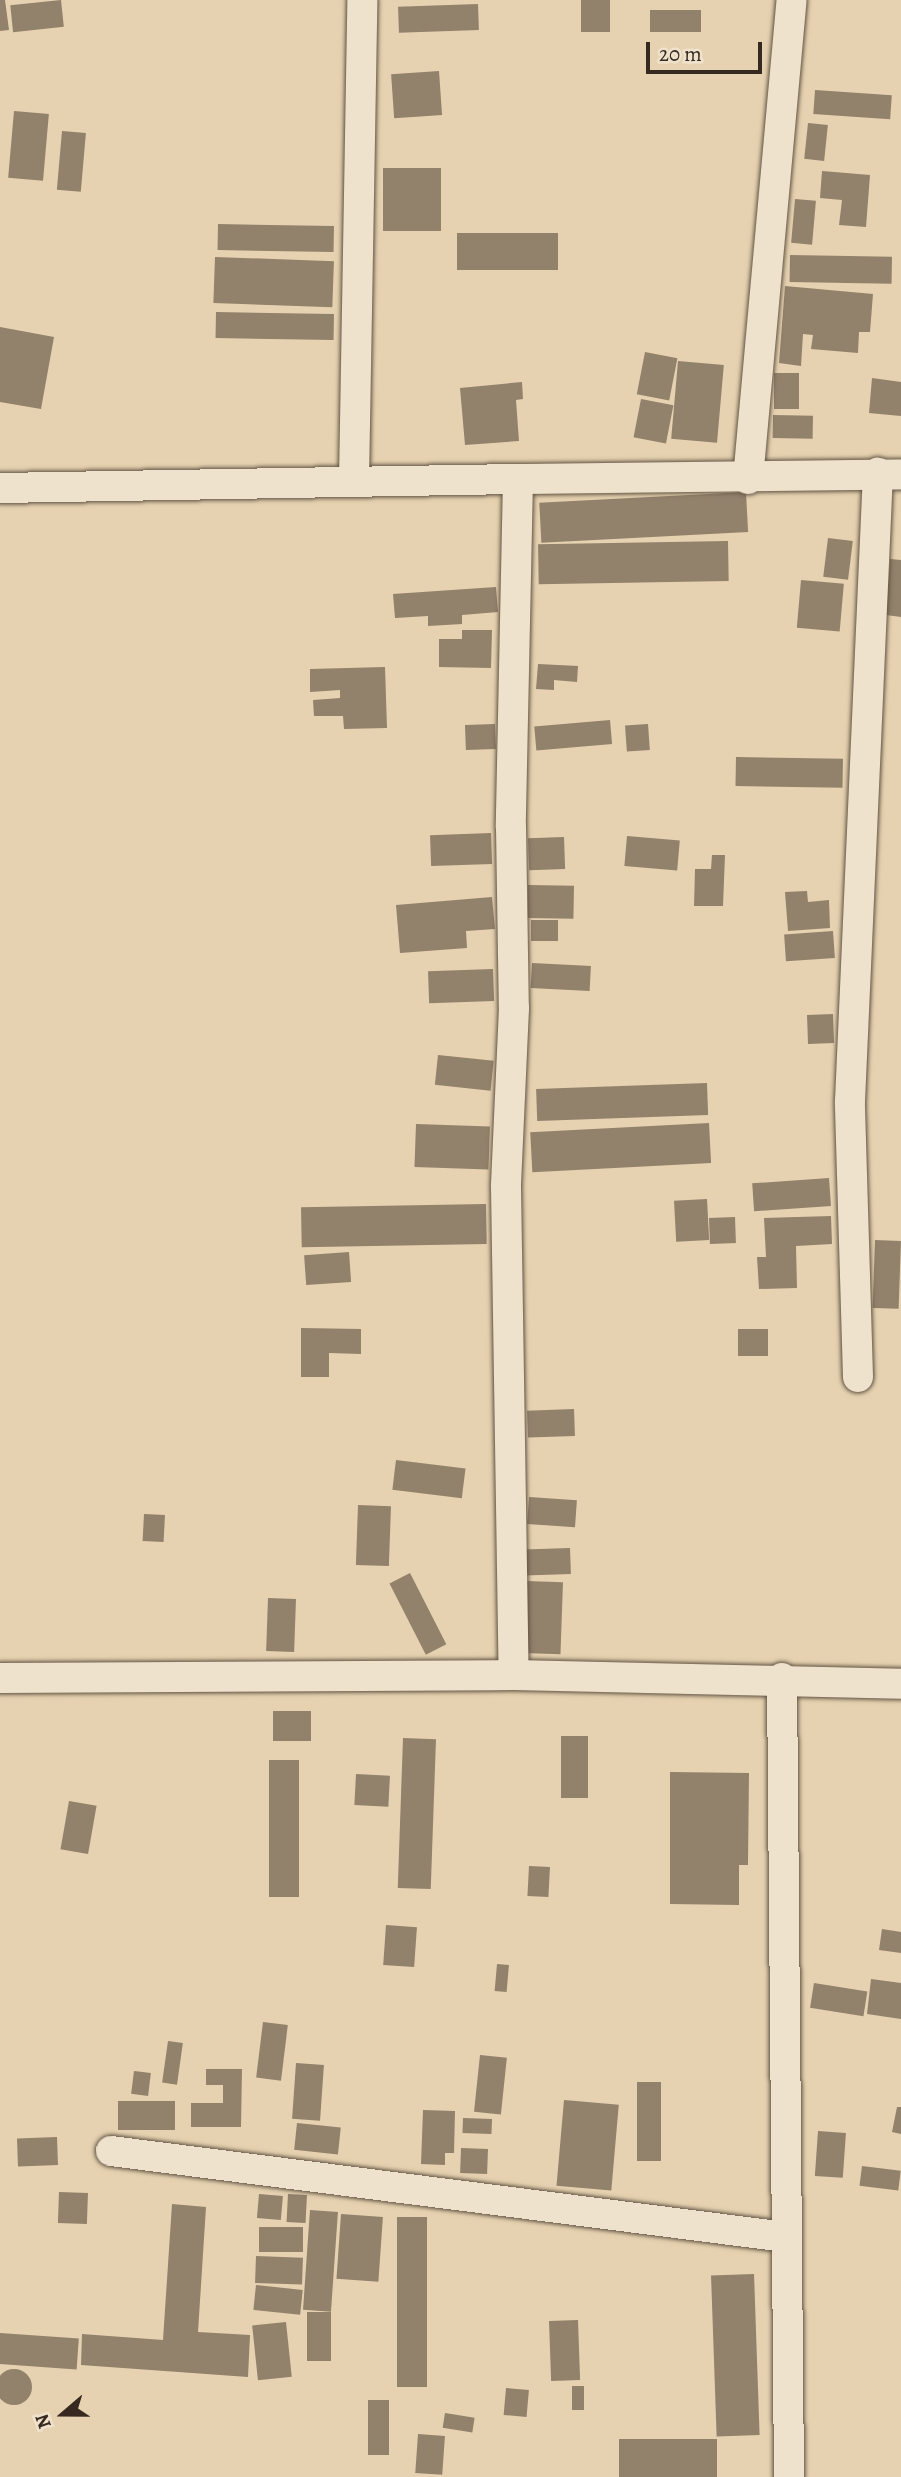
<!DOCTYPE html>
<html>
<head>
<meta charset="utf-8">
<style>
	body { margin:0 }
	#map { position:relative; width:901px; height:2477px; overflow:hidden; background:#e6d2b0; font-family:Alegreya,serif }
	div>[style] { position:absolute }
	.building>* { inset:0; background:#92816b; transform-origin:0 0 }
	.round { border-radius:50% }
	.roads { filter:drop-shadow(0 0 2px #625444) drop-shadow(0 0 2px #625444) }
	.street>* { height:30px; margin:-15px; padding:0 15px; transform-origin:15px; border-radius:15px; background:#efe2cc }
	span { translate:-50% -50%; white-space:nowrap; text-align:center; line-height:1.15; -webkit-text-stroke:7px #efe2cc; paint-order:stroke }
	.north { position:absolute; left:28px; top:2379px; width:70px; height:70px; -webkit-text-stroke:5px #efe2cc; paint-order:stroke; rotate:250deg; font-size:19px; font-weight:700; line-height:28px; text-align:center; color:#362a20 }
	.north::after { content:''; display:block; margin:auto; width:24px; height:32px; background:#362a20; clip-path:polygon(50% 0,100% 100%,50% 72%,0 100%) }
	.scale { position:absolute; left:646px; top:42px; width:116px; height:32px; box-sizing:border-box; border:4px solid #362a20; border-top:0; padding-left:9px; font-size:21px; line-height:24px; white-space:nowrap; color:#362a20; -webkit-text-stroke:5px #efe2cc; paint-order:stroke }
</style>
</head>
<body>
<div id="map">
	<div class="building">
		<div style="clip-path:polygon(0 0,5px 0,9px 30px,0 31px)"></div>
		<div style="left:61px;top:0;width:27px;height:51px;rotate:84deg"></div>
		<div style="left:581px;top:0;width:29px;height:32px"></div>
		<div style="left:478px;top:4px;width:26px;height:80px;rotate:88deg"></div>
		<div style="left:650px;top:10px;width:51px;height:22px"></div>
		<div style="left:439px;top:71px;width:44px;height:48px;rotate:86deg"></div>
		<div style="left:815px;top:90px;width:77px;height:24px;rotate:4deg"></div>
		<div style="left:14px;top:111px;width:35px;height:67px;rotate:5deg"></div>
		<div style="left:808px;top:123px;width:20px;height:36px;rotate:6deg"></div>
		<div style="left:62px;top:131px;width:24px;height:59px;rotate:5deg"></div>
		<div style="left:383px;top:168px;width:58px;height:63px"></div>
		<div style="clip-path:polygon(822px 171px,870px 175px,866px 227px,839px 225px,842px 200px,820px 198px)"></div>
		<div style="left:795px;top:199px;width:21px;height:44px;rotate:5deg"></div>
		<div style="left:218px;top:224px;width:116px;height:26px;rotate:1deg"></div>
		<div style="left:558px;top:233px;width:37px;height:101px;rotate:90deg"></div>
		<div style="left:790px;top:255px;width:102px;height:27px;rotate:1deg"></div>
		<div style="left:215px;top:257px;width:119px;height:46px;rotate:2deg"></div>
		<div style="clip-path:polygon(785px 286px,873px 294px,870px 332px,859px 332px,858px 353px,811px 349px,813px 335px,803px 334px,801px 366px,779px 363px)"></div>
		<div style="left:216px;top:312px;width:118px;height:26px;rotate:1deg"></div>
		<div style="clip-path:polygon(0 327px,54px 337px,41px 409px,0 402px)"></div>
		<div style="left:645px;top:352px;width:33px;height:43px;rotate:11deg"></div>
		<div style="left:678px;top:361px;width:46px;height:78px;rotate:5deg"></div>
		<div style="left:774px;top:373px;width:25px;height:36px"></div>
		<div style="clip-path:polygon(872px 378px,901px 382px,901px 416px,869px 413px)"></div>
		<div style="clip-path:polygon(522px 382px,523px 399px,516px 400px,519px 441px,465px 445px,460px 388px)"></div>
		<div style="left:641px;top:399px;width:33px;height:39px;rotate:11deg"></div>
		<div style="left:773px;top:415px;width:40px;height:23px;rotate:1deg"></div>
		<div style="left:746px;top:492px;width:40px;height:207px;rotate:87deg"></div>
		<div style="left:828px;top:538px;width:25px;height:39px;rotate:7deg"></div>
		<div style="left:728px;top:541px;width:40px;height:190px;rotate:89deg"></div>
		<div style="clip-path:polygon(890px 559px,901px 560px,901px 617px,886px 615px)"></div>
		<div style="left:801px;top:580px;width:43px;height:48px;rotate:5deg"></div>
		<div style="clip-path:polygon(496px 587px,498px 612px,462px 615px,462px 624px,428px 626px,428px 616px,395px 618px,393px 594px)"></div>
		<div style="clip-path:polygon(462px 630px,492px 630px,491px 668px,439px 667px,439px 639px,462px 639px)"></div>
		<div style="clip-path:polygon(538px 664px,578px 666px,577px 682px,554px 680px,554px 690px,536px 689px)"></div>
		<div style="clip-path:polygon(385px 667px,387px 728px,344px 729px,343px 716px,314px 716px,313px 700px,340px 698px,340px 690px,310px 692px,310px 669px)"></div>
		<div style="left:610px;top:720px;width:24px;height:76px;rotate:85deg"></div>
		<div style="left:495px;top:724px;width:25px;height:30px;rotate:88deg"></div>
		<div style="left:648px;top:724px;width:26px;height:23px;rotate:86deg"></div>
		<div style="left:736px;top:757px;width:107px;height:29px;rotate:1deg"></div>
		<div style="left:491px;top:833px;width:31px;height:61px;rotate:88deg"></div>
		<div style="left:627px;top:836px;width:53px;height:30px;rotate:5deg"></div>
		<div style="left:564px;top:837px;width:32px;height:36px;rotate:88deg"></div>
		<div style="clip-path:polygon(712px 855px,725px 855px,723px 906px,694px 906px,695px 869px,711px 869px)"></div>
		<div style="left:528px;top:885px;width:46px;height:33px;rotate:1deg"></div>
		<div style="clip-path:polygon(807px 891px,808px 902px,829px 900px,830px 928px,788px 931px,785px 892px)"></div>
		<div style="clip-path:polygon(492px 897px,495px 929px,466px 931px,467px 948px,400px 953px,396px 905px)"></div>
		<div style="left:531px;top:920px;width:27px;height:21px"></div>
		<div style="left:833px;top:931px;width:27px;height:49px;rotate:86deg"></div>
		<div style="left:532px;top:963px;width:59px;height:25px;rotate:3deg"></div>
		<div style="left:493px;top:969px;width:32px;height:65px;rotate:88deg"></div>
		<div style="left:833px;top:1014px;width:29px;height:26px;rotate:88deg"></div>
		<div style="left:438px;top:1055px;width:56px;height:30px;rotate:6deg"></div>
		<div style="left:707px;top:1083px;width:32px;height:171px;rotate:88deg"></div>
		<div style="left:709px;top:1123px;width:40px;height:179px;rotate:87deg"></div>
		<div style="left:416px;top:1124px;width:74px;height:43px;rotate:2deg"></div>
		<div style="left:829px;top:1178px;width:28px;height:77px;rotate:86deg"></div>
		<div style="left:707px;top:1199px;width:41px;height:33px;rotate:87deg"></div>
		<div style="left:486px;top:1204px;width:40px;height:185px;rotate:89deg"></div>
		<div style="clip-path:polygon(831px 1216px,832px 1244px,796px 1246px,797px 1288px,759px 1289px,757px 1257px,766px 1257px,764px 1218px)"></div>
		<div style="left:735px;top:1217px;width:26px;height:26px;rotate:88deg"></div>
		<div style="left:875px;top:1240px;width:26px;height:68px;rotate:2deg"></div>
		<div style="left:349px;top:1252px;width:30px;height:45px;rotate:86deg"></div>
		<div style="clip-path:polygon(301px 1328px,361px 1329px,361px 1354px,329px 1353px,329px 1377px,301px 1377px)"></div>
		<div style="left:738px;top:1329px;width:30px;height:27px"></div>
		<div style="left:574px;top:1409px;width:27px;height:47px;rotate:88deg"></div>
		<div style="left:396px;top:1460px;width:70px;height:30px;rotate:7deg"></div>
		<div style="left:529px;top:1497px;width:48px;height:27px;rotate:4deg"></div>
		<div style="left:358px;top:1505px;width:33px;height:60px;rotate:2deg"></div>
		<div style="left:144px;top:1514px;width:21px;height:27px;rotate:3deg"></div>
		<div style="left:570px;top:1548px;width:26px;height:46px;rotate:88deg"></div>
		<div style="left:410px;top:1573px;width:80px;height:23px;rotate:63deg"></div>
		<div style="left:526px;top:1581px;width:37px;height:72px;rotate:2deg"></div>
		<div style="left:268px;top:1598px;width:28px;height:53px;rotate:2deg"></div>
		<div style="left:273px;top:1711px;width:38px;height:30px"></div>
		<div style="left:561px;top:1736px;width:27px;height:62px"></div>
		<div style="left:403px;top:1738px;width:33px;height:150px;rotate:2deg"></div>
		<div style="left:269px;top:1760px;width:30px;height:137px"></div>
		<div style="clip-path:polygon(670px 1772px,749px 1773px,748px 1865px,739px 1865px,739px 1905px,670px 1904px)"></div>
		<div style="left:356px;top:1774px;width:34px;height:31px;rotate:3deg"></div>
		<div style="left:69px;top:1801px;width:28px;height:49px;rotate:10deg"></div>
		<div style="left:529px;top:1866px;width:21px;height:30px;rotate:3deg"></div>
		<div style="left:386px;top:1925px;width:31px;height:40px;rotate:4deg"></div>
		<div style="clip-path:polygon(882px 1929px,901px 1932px,901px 1953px,879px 1950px)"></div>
		<div style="left:497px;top:1964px;width:12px;height:27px;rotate:5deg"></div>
		<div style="clip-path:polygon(871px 1979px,901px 1983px,901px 2019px,867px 2014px)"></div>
		<div style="left:814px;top:1983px;width:54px;height:25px;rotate:9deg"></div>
		<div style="left:263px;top:2022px;width:25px;height:56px;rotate:7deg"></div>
		<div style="left:168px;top:2041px;width:15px;height:42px;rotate:8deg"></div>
		<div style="left:480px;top:2055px;width:27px;height:57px;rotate:6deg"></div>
		<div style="left:296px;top:2063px;width:28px;height:56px;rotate:4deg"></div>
		<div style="clip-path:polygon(206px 2069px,242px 2069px,241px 2127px,191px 2127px,191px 2103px,223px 2103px,223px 2085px,206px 2085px)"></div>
		<div style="left:134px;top:2071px;width:17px;height:23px;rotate:7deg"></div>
		<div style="left:637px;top:2082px;width:24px;height:79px"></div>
		<div style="left:564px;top:2100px;width:55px;height:86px;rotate:5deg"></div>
		<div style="left:118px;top:2101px;width:57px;height:29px"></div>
		<div style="clip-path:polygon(897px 2107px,901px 2107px,901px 2134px,892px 2132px)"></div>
		<div style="clip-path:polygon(423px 2110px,455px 2111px,454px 2153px,445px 2153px,445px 2165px,421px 2164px)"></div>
		<div style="left:463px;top:2118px;width:29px;height:15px;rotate:2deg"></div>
		<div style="left:297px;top:2123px;width:44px;height:27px;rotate:6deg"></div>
		<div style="left:818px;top:2131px;width:28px;height:45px;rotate:4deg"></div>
		<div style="left:57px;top:2137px;width:28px;height:40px;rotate:88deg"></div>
		<div style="left:461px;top:2148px;width:27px;height:25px;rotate:2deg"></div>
		<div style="left:862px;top:2166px;width:39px;height:20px;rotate:7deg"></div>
		<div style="left:59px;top:2192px;width:29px;height:31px;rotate:2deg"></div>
		<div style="left:259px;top:2194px;width:24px;height:24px;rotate:5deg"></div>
		<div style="left:288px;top:2194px;width:19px;height:28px;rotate:3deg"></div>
		<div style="clip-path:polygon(172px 2204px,206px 2207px,198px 2332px,250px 2335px,248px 2377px,81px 2365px,82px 2334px,163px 2340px)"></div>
		<div style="left:310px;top:2210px;width:28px;height:100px;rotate:4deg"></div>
		<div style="left:341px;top:2214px;width:42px;height:65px;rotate:4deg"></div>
		<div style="left:397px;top:2217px;width:30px;height:170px"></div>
		<div style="left:259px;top:2227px;width:44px;height:25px"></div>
		<div style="left:256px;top:2256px;width:47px;height:27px;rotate:2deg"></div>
		<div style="left:754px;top:2274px;width:161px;height:43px;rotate:88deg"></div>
		<div style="left:256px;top:2285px;width:47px;height:25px;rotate:6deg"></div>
		<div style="left:331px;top:2312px;width:49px;height:24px;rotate:90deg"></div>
		<div style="left:578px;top:2320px;width:60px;height:29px;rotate:88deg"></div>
		<div style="left:286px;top:2322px;width:55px;height:34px;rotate:84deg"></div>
		<div style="left:0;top:2333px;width:79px;height:31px;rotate:4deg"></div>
		<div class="round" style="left:-4px;top:2369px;width:36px;height:36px"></div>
		<div style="left:572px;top:2386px;width:12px;height:24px"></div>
		<div style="left:506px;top:2388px;width:23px;height:27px;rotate:5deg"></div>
		<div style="left:368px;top:2400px;width:21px;height:55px"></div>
		<div style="left:445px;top:2413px;width:30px;height:15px;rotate:9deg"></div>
		<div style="left:418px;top:2434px;width:27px;height:39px;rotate:4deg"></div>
		<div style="left:717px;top:2439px;width:38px;height:98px;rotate:90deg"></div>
	</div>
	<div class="roads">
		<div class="street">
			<div style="left:518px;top:479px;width:383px;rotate:-0.7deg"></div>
			<div style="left:748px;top:479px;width:481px;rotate:-84.8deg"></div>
			<div style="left:354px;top:481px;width:481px;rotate:-89deg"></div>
			<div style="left:0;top:488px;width:518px;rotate:-1deg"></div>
			<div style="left:518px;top:479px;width:348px;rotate:91.2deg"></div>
			<div style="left:511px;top:827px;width:181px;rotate:89.1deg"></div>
			<div style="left:514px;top:1008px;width:179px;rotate:92.6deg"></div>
			<div style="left:506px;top:1187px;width:488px;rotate:89.1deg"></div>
			<div style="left:858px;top:1377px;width:276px;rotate:-91.7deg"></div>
			<div style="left:850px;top:1101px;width:629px;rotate:-87.45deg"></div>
			<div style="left:0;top:1678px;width:514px;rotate:-0.33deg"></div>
			<div style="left:514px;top:1675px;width:387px;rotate:1.3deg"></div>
			<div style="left:782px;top:1678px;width:799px;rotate:89.5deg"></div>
			<div style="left:111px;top:2151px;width:679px;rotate:7.27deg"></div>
		</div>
	</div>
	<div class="north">N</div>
	<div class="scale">20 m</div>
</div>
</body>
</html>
